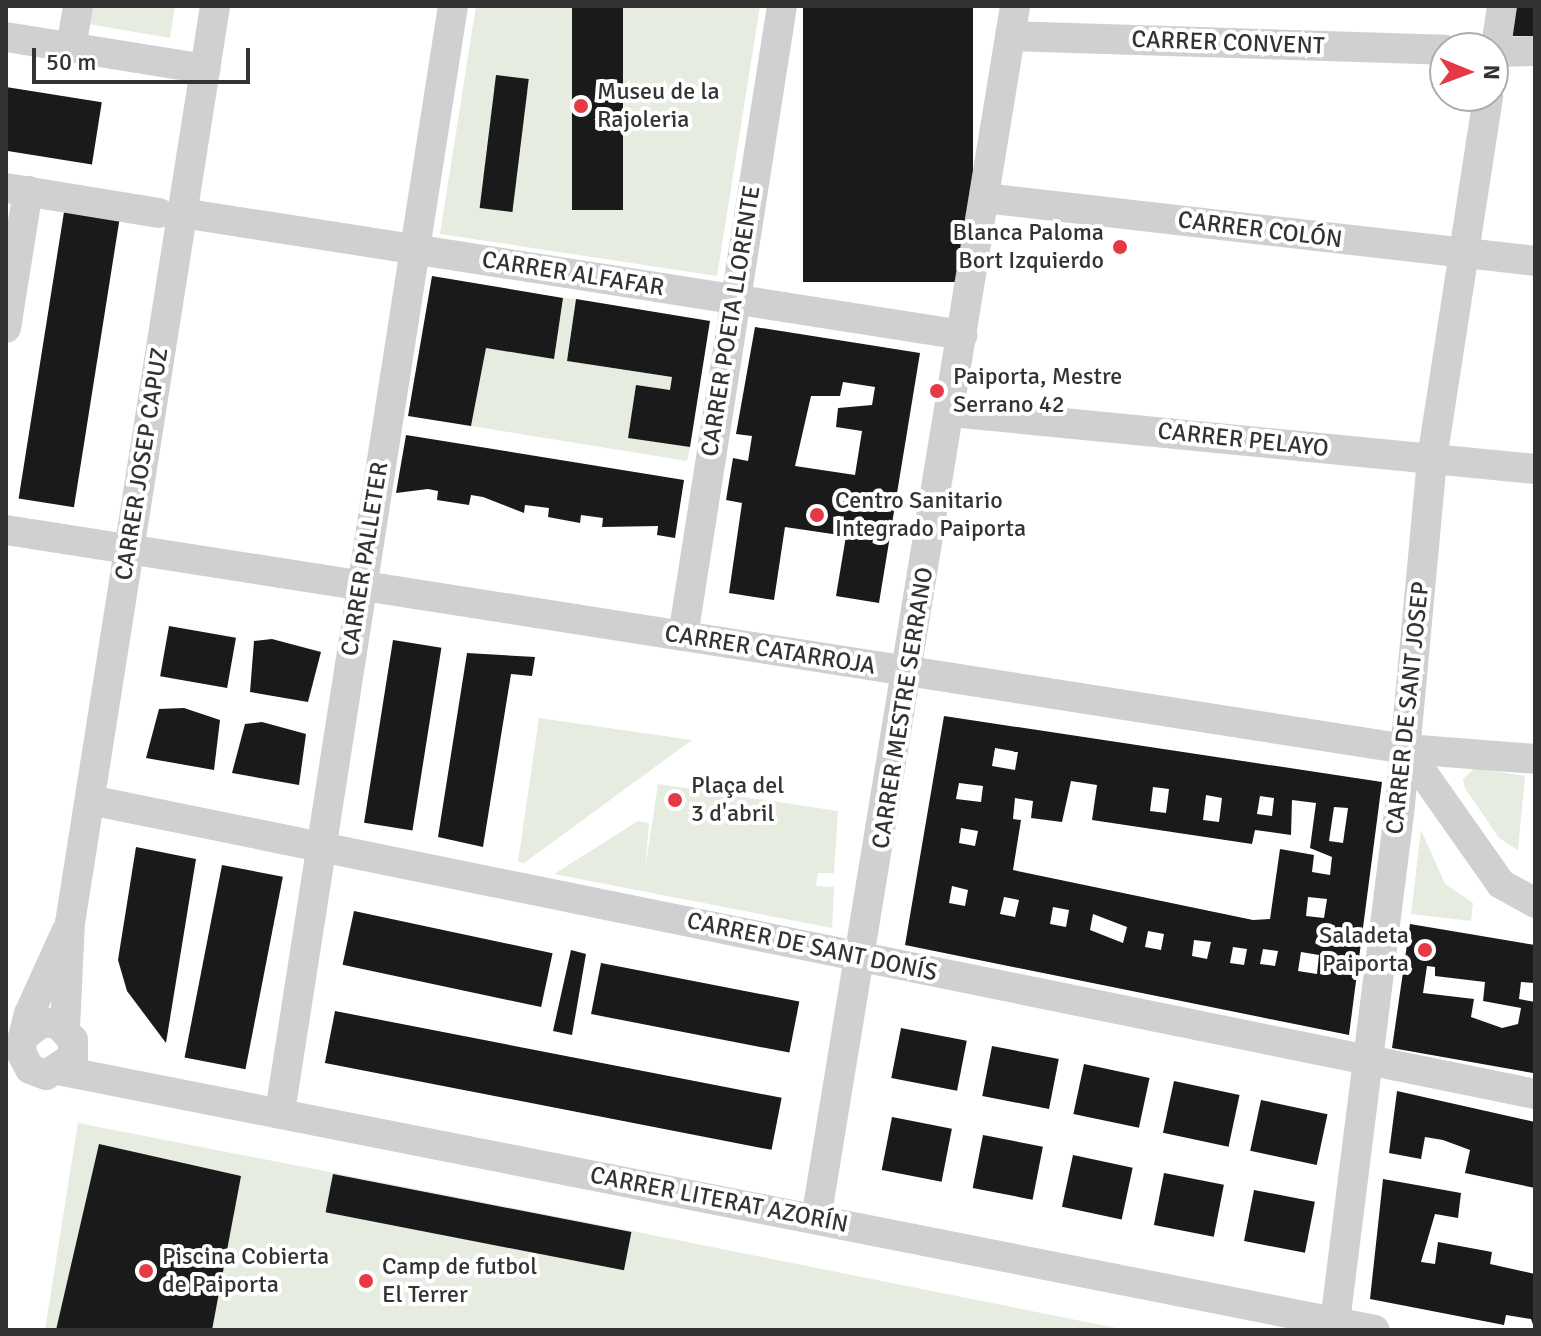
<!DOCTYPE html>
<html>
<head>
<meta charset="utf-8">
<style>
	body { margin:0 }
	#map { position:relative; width:1541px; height:1336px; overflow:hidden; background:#fff; font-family:Signika,sans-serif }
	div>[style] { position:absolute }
	.green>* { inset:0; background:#e6ecdf }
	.building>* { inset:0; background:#1a1a1a; transform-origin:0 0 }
	.minor>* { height:30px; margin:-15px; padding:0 15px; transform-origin:15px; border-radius:15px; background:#d0d0d0 }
	.dots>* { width:22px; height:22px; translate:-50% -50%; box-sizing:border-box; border:4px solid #fff; border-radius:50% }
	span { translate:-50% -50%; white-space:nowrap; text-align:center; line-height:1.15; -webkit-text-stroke:8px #fff; paint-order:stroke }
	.street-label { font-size:24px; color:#333 }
	.poi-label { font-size:24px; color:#333 }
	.left { translate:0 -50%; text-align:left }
	.right { translate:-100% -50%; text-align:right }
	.frame { position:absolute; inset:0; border:8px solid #333; pointer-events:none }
	.north { position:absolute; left:1429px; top:32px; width:80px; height:80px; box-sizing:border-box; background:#fff; border:2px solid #adadad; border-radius:50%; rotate:91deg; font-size:22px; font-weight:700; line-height:32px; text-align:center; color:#333 }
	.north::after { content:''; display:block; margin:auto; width:28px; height:36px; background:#e63946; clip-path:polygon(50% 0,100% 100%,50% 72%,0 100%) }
	.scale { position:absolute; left:32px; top:48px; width:218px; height:36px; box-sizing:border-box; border:4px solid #333; border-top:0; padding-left:10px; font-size:24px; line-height:28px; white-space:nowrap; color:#333; -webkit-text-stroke:6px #fff; paint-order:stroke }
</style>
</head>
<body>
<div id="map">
	<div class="green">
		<div style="clip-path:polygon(84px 6px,175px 6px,170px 38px,82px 23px)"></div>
		<div style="clip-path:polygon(476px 6px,760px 6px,717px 276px,440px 234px)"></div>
		<div style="clip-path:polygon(563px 298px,576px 299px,567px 361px,672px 377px,670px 390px,636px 385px,628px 438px,690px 447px,687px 461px,471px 426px,486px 348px,554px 359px)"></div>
		<div style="clip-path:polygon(539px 718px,692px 740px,524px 863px,518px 862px)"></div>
		<div style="clip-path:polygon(1475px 768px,1525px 776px,1518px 850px,1499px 838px,1465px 788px,1463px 779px)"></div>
		<div style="clip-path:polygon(658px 784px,838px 811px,834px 873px,818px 873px,816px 886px,834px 887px,832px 928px,554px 874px,638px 821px,649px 823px,645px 870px)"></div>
		<div style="clip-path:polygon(1421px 830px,1445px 884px,1473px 903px,1471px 921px,1411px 914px)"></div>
		<div style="clip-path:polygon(78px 1123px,632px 1231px,1126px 1330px,45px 1330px)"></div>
	</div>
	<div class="building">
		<div style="left:572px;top:6px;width:51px;height:204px"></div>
		<div style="left:803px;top:6px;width:170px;height:276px"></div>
		<div style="left:1503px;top:6px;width:31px;height:30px"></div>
		<div style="left:496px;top:75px;width:33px;height:134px;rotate:7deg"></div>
		<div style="left:6px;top:87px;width:97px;height:63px;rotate:9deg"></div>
		<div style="left:64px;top:212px;width:56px;height:290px;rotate:9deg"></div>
		<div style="clip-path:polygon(432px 276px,563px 298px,554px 359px,486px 348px,471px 426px,408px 416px)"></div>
		<div style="clip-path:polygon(576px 299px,710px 321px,690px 447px,628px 438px,636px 385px,670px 390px,672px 377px,567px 361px)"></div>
		<div style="clip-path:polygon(evenodd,755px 327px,920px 353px,879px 603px,836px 596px,846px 536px,785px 527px,774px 600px,729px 593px,742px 503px,726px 500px,733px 458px,748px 461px,752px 436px,736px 434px,755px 327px,843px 382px,875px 387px,872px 405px,838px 408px,836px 427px,862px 431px,855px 475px,795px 466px,811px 396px,840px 396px,843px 382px)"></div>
		<div style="clip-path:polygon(406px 435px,684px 480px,675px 538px,657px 535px,658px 526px,602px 527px,603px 518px,581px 515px,580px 523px,548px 517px,549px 508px,525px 505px,524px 513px,483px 497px,471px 495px,469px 505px,437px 500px,438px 491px,428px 489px,396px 493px)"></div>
		<div style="left:169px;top:626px;width:68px;height:51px;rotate:10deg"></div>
		<div style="clip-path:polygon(272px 639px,321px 652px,308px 702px,250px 692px,254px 641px)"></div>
		<div style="left:393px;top:640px;width:49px;height:185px;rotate:9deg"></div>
		<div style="clip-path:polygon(467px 653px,535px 657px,532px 676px,511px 674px,483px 847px,438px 837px)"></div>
		<div style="clip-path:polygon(184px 708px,220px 720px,214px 770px,146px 758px,159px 709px)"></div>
		<div style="clip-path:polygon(evenodd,944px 716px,1382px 782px,1349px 1035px,905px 945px,944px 716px,995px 748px,1018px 752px,1015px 770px,992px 766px,995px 748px,944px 716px,1071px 781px,1097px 785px,1092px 820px,1252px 844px,1255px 830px,1291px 835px,1292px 800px,1316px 803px,1310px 848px,1332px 857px,1330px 875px,1312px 872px,1314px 855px,1280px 849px,1270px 919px,1253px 920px,1013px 870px,1021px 820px,1013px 819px,1015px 798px,1033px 801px,1031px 818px,1062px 822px,1071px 781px,944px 716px,959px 783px,983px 786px,981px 802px,956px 799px,959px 783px,944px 716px,1153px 787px,1169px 789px,1166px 813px,1150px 811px,1153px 787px,944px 716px,1206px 795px,1222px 798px,1219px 822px,1203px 820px,1206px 795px,944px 716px,1260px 796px,1274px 798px,1272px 816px,1257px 814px,1260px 796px,944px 716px,1334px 807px,1348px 808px,1343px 843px,1329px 841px,1334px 807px,944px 716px,961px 828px,978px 831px,975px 846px,959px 843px,961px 828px,944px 716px,952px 886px,968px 890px,965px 906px,949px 903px,952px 886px,944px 716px,1004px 897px,1019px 900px,1015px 917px,1000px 914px,1004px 897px,944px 716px,1308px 897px,1327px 899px,1324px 918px,1306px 916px,1308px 897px,944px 716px,1053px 907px,1069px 910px,1066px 927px,1050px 924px,1053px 907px,944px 716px,1093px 914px,1127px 927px,1123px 943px,1090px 930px,1093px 914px,944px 716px,1148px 931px,1164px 934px,1161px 950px,1145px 947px,1148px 931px,944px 716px,1194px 940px,1211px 942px,1207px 959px,1192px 956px,1194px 940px,944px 716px,1233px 947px,1247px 949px,1244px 965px,1230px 963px,1233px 947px,944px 716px,1263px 949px,1278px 951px,1275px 966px,1260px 964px,1263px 949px,944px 716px,1301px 952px,1319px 955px,1317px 974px,1298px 971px,1301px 952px)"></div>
		<div style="clip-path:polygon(262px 722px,306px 734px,299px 785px,232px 773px,245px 724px)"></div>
		<div style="clip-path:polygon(136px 847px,196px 859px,166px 1043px,127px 991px,118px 960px)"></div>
		<div style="left:222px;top:865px;width:62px;height:196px;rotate:11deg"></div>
		<div style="left:354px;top:911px;width:203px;height:55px;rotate:12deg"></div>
		<div style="clip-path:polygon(evenodd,1410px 924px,1535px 945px,1535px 983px,1521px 982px,1519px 999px,1535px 1002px,1533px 1073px,1392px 1048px,1410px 924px,1427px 966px,1435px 967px,1435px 976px,1485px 982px,1483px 1001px,1521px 1008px,1518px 1024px,1502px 1028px,1471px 1017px,1474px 999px,1423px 993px,1427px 966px)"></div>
		<div style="clip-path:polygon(571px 950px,586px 954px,572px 1035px,553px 1031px)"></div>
		<div style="left:601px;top:963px;width:202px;height:52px;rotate:11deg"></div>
		<div style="left:335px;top:1011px;width:455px;height:53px;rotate:11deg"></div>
		<div style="left:901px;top:1028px;width:67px;height:51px;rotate:11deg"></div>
		<div style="left:992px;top:1046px;width:68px;height:51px;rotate:11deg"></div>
		<div style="left:1084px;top:1064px;width:67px;height:51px;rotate:12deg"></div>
		<div style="left:1174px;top:1081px;width:67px;height:53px;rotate:12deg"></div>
		<div style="clip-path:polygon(1397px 1091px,1535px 1122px,1535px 1188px,1465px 1173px,1470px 1150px,1443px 1140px,1425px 1137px,1421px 1159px,1389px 1153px)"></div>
		<div style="left:1261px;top:1100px;width:68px;height:52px;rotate:12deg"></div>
		<div style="left:892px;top:1117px;width:61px;height:54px;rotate:11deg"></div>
		<div style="left:983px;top:1135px;width:61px;height:54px;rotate:11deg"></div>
		<div style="clip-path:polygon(99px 1144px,241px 1176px,212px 1330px,56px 1330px)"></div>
		<div style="left:1073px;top:1155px;width:61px;height:53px;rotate:12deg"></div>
		<div style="left:1164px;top:1173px;width:61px;height:53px;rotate:11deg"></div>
		<div style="left:333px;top:1174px;width:304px;height:39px;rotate:11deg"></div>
		<div style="clip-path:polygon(1383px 1179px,1461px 1193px,1458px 1218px,1435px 1214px,1421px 1262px,1435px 1264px,1438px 1242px,1492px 1252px,1490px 1264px,1535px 1274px,1535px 1330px,1531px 1319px,1506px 1315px,1504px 1325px,1370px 1299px)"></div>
		<div style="left:1254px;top:1190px;width:62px;height:52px;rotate:11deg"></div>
	</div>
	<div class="minor">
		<div style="left:1010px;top:36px;width:435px;rotate:1.8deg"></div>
		<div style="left:6px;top:37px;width:202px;rotate:9.1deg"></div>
		<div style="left:71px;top:48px;width:43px;rotate:-80.5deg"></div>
		<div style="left:1493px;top:52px;width:42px;rotate:-1.4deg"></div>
		<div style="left:1493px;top:67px;width:62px;rotate:-81.6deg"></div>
		<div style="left:6px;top:188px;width:155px;rotate:9.3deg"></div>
		<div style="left:984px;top:198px;width:555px;rotate:6.52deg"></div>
		<div style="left:182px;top:213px;width:790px;rotate:8.88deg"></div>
		<div style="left:6px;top:328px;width:139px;rotate:-80.9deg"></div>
		<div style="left:951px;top:412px;width:587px;rotate:5.57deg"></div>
		<div style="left:6px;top:530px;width:1417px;rotate:8.89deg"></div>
		<div style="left:1406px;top:749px;width:129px;rotate:4.4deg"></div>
		<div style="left:683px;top:636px;width:638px;rotate:-81.07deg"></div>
		<div style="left:1406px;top:749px;width:165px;rotate:54.9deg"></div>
		<div style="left:1501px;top:884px;width:39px;rotate:29deg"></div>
		<div style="left:90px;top:800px;width:1475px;rotate:11.5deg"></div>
		<div style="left:65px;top:1028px;width:105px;rotate:-87.3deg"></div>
		<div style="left:70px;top:923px;width:928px;rotate:-81.01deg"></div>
		<div style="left:23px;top:1037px;width:24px;rotate:-38deg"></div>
		<div style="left:42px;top:1022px;width:16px;rotate:7deg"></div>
		<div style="left:58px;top:1024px;width:22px;rotate:47deg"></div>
		<div style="left:73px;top:1040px;width:17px;rotate:90deg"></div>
		<div style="left:73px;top:1057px;width:32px;rotate:146deg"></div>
		<div style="left:46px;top:1075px;width:17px;rotate:-159deg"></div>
		<div style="left:30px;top:1069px;width:17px;rotate:-118deg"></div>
		<div style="left:22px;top:1054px;width:9px;rotate:-96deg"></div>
		<div style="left:21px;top:1045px;width:32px;rotate:-76deg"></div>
		<div style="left:29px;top:1014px;width:90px;rotate:-65.7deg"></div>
		<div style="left:63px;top:1071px;width:1337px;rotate:11.17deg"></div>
		<div style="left:280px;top:1112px;width:1119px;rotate:-81.11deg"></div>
		<div style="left:816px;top:1219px;width:1229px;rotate:-80.68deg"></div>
		<div style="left:1335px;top:1322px;width:521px;rotate:-82.83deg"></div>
		<div style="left:1400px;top:805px;width:347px;rotate:-84.7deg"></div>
		<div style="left:1432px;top:459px;width:367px;rotate:-81.2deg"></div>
	</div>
	<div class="dots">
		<div style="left:581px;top:106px;background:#e63946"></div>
		<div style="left:1120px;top:247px;background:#e63946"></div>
		<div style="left:937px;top:391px;background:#e63946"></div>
		<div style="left:817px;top:515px;background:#e63946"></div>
		<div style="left:675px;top:800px;background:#e63946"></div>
		<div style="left:1425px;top:950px;background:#e63946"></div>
		<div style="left:146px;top:1271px;background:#e63946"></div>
		<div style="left:366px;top:1281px;background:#e63946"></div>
	</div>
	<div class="street-label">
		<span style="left:1228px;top:43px;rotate:2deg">CARRER CONVENT</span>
		<span style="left:1260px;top:230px;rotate:7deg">CARRER COLÓN</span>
		<span style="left:573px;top:274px;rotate:9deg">CARRER ALFAFAR</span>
		<span style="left:731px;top:321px;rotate:-81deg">CARRER POETA LLORENTE</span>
		<span style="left:1243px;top:440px;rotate:6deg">CARRER PELAYO</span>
		<span style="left:142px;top:464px;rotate:-81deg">CARRER JOSEP CAPUZ</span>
		<span style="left:365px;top:559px;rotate:-81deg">CARRER PALLETER</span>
		<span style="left:770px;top:650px;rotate:9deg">CARRER CATARROJA</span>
		<span style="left:903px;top:708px;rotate:-81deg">CARRER MESTRE SERRANO</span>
		<span style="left:1408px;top:708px;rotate:-84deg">CARRER DE SANT JOSEP</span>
		<span style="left:812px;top:947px;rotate:12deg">CARRER DE SANT DONÍS</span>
		<span style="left:719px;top:1200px;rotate:11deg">CARRER LITERAT AZORÍN</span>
	</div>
	<div class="poi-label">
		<span class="left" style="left:597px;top:106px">Museu de la<br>Rajoleria</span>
		<span class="right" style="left:1104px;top:247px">Blanca Paloma<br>Bort Izquierdo</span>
		<span class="left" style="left:953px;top:391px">Paiporta, Mestre<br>Serrano 42</span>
		<span class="left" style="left:835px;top:515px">Centro Sanitario<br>Integrado Paiporta</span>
		<span class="left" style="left:691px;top:800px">Plaça del<br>3 d'abril</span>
		<span class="right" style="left:1409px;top:950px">Saladeta<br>Paiporta</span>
		<span class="left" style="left:162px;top:1271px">Piscina Cobierta<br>de Paiporta</span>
		<span class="left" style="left:382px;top:1281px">Camp de futbol<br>El Terrer</span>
	</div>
	<div class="frame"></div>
	<div class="north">N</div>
	<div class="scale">50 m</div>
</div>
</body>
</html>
